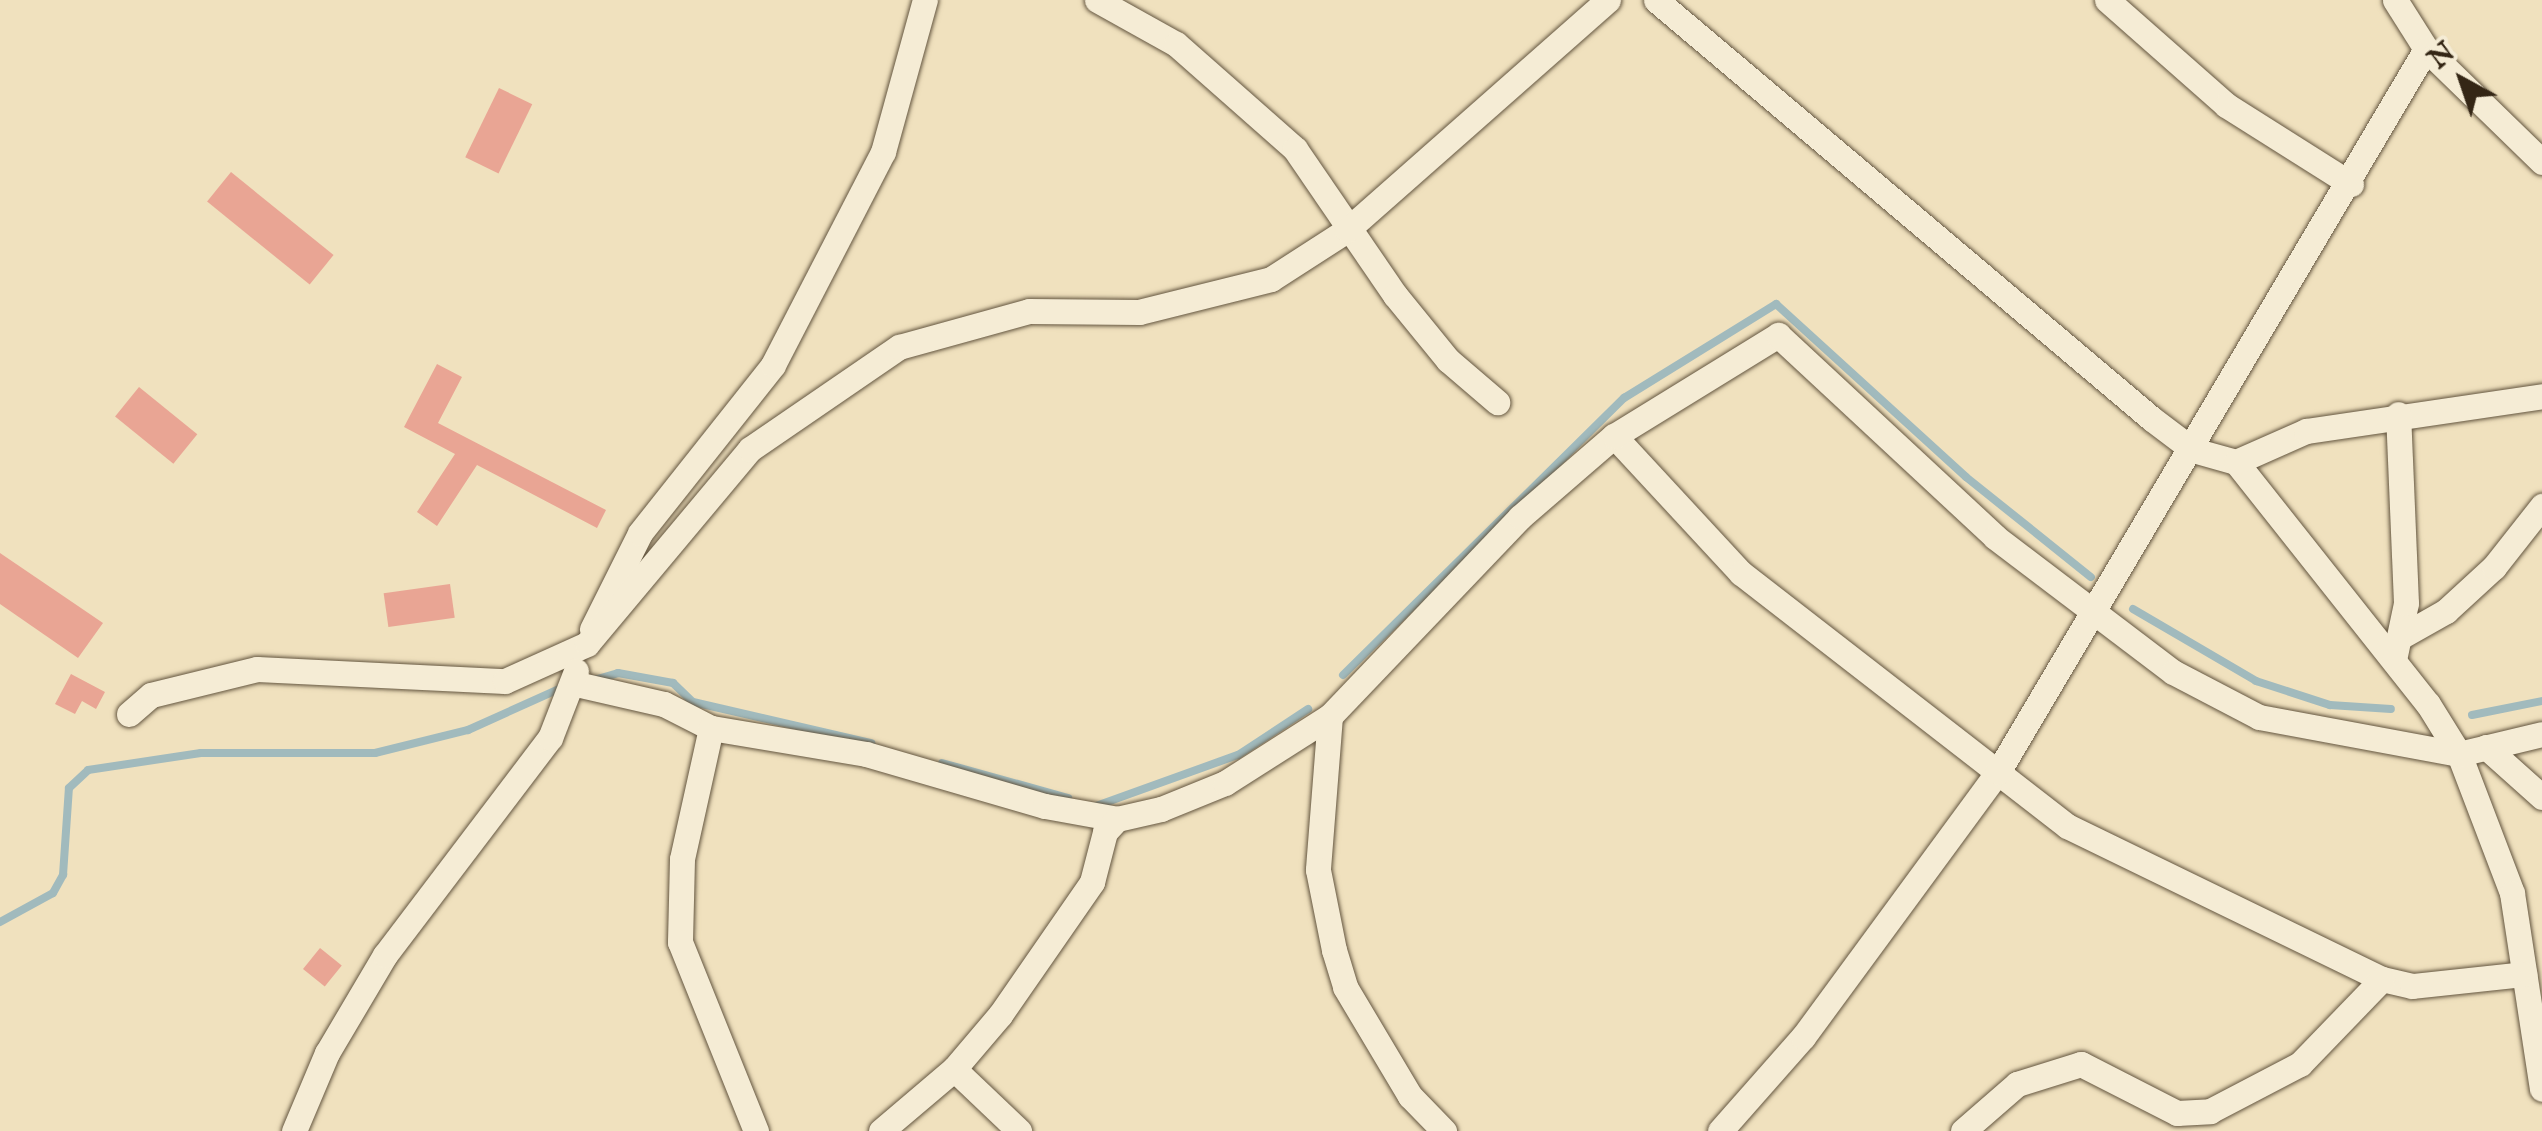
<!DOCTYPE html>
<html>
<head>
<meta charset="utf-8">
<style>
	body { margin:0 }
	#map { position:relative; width:2542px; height:1131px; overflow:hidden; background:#f0e1be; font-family:"IM FELL English",serif }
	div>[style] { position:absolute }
	.stream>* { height:8px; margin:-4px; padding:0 4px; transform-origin:4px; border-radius:4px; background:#a1babd }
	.building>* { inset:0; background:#e9a594; transform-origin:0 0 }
	.roads { filter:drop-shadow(0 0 2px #63553f) drop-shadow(0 0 2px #63553f) }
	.minor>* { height:25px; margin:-12.5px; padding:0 12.5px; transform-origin:12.5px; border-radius:12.5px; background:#f5ecd5 }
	span { translate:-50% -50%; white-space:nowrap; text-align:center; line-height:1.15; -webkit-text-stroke:8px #f5ecd5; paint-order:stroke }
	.north { position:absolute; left:2412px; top:30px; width:100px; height:100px; -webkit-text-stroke:8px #f5ecd5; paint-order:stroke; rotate:320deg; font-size:28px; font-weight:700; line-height:40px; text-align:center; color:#342615 }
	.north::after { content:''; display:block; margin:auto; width:35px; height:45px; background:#342615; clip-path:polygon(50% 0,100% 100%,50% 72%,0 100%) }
</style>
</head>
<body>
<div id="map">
	<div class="stream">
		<div style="left:2133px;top:609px;width:143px;rotate:30.3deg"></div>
		<div style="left:2256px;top:681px;width:78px;rotate:18deg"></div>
		<div style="left:2330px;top:705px;width:61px;rotate:3.8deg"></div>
		<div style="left:1343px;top:675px;width:395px;rotate:-44.6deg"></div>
		<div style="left:1624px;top:398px;width:179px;rotate:-31.7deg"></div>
		<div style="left:1776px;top:304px;width:257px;rotate:42.3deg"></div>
		<div style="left:1966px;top:477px;width:160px;rotate:38.7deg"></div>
		<div style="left:594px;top:680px;width:25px;rotate:-16deg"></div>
		<div style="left:618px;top:673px;width:56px;rotate:10.3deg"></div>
		<div style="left:673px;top:683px;width:28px;rotate:44deg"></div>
		<div style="left:693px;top:702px;width:183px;rotate:13deg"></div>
		<div style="left:2472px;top:715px;width:71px;rotate:-11.3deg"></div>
		<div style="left:942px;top:763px;width:131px;rotate:15.5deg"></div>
		<div style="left:1096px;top:806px;width:151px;rotate:-19.8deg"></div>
		<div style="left:1238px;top:755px;width:84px;rotate:-33.3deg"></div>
		<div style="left:0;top:922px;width:60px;rotate:-28.7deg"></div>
		<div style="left:53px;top:893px;width:21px;rotate:-61deg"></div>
		<div style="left:63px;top:875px;width:87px;rotate:-86.1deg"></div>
		<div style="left:69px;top:788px;width:26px;rotate:-43deg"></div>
		<div style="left:88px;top:770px;width:114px;rotate:-8.6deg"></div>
		<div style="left:201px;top:753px;width:174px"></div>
		<div style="left:375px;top:753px;width:96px;rotate:-13.9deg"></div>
		<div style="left:468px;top:730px;width:102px;rotate:-24.3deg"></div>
	</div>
	<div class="building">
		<div style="left:499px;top:88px;width:37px;height:77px;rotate:26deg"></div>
		<div style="left:231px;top:172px;width:132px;height:38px;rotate:39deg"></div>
		<div style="clip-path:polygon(437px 364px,462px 377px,438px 423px,606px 510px,597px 528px,477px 465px,437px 526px,417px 512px,455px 454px,404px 427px)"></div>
		<div style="left:139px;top:387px;width:75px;height:38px;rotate:39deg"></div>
		<div style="clip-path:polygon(0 553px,103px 623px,78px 658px,0 604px)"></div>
		<div style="left:450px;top:584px;width:34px;height:67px;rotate:82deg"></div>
		<div style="clip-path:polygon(71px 674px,105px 692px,96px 709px,82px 701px,75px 714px,55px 704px)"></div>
		<div style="left:320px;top:948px;width:28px;height:27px;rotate:39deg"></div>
	</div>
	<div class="roads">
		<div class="minor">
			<div style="left:1097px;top:0;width:90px;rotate:29.1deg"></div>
			<div style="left:1176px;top:44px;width:159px;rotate:41.4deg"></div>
			<div style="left:1295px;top:149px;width:177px;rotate:55.6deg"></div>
			<div style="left:1395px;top:295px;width:84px;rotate:50.8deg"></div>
			<div style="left:1448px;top:360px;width:65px;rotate:40.6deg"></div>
			<div style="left:1656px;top:0;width:649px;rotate:40.19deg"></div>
			<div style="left:2152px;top:419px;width:51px;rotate:37.1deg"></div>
			<div style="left:2193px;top:450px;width:45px;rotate:15.6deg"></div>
			<div style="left:2236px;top:462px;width:309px;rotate:51.6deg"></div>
			<div style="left:2428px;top:704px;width:59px;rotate:58.2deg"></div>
			<div style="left:2459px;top:754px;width:149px;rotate:69.1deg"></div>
			<div style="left:2512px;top:893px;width:198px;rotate:81.3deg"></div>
			<div style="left:2107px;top:0;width:159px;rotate:41.4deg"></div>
			<div style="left:2226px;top:105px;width:148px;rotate:32.3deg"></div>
			<div style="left:2395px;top:0;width:58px;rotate:57.7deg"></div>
			<div style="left:2426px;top:49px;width:162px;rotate:44.2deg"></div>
			<div style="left:1614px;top:436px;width:187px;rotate:47.2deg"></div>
			<div style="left:1741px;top:573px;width:413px;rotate:37.8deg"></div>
			<div style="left:2067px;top:826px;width:350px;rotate:25.9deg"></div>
			<div style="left:2382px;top:979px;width:31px;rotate:13deg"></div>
			<div style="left:2412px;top:986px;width:113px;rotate:-6.1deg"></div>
			<div style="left:2236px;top:462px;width:77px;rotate:-23.9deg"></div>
			<div style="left:2306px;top:431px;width:239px;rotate:-8.4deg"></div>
			<div style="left:592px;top:629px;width:107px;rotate:-63.4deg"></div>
			<div style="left:640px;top:533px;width:214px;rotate:-51.6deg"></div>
			<div style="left:773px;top:365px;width:240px;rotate:-62.7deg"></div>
			<div style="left:883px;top:152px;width:158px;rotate:-74.6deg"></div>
			<div style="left:2402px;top:636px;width:51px;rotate:-29.6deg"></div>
			<div style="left:2446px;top:611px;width:65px;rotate:-42.5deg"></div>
			<div style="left:2494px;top:567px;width:78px;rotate:-51.8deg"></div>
			<div style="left:2394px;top:660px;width:58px;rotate:-78.1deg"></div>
			<div style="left:2406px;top:603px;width:189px;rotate:-92.4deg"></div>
			<div style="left:572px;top:683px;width:94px;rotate:12.9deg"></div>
			<div style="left:664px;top:704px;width:53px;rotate:27.1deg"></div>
			<div style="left:711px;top:728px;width:157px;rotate:9.5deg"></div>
			<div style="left:866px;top:754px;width:186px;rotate:16.2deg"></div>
			<div style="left:1045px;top:806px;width:73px;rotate:10.2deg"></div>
			<div style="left:1117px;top:819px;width:45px;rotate:-12.8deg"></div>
			<div style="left:1161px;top:809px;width:69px;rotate:-22.1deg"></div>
			<div style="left:1225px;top:783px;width:125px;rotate:-32.5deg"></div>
			<div style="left:1330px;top:716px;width:275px;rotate:-46.3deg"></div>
			<div style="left:1520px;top:517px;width:124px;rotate:-40.8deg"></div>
			<div style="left:1614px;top:436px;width:193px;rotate:-31.6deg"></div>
			<div style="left:1778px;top:335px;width:296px;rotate:42.9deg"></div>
			<div style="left:1995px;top:537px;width:223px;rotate:37.2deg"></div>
			<div style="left:2173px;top:672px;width:97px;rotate:27.6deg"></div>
			<div style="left:2259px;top:717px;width:203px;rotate:10.5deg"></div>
			<div style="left:2459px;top:754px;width:85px;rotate:-13.5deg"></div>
			<div style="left:129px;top:714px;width:29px;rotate:-41deg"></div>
			<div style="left:151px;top:695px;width:109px;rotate:-13.8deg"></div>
			<div style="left:257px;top:669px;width:248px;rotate:2.8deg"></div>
			<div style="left:505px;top:681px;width:90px;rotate:-24.3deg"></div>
			<div style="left:587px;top:644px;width:254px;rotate:-50.1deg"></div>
			<div style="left:750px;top:449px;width:181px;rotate:-34.4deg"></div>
			<div style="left:899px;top:347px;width:135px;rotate:-15.5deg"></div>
			<div style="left:1029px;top:311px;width:110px;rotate:0.5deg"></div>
			<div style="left:1139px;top:312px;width:136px;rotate:-14deg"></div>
			<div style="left:1271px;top:279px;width:90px;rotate:-32.8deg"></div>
			<div style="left:1347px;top:230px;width:348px;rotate:-41.4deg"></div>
			<div style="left:1330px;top:716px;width:154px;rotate:94.5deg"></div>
			<div style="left:1318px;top:870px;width:82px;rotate:78.7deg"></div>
			<div style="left:1334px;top:950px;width:39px;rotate:73deg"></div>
			<div style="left:1345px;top:987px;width:127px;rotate:59.2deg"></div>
			<div style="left:1410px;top:1096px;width:49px;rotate:45.8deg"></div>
			<div style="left:711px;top:728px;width:134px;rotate:102.5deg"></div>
			<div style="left:682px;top:859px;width:83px;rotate:91.4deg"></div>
			<div style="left:680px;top:942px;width:204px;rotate:68.1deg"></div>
			<div style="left:2486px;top:747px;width:75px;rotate:41.8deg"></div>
			<div style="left:954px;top:1069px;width:90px;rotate:43.6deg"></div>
			<div style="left:294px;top:1131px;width:85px;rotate:-67.1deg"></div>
			<div style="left:327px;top:1053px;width:114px;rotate:-59.4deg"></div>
			<div style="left:385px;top:955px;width:273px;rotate:-52.8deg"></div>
			<div style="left:550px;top:738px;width:72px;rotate:-68.8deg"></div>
			<div style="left:881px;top:1131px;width:96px;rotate:-40.3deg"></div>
			<div style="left:954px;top:1069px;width:71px;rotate:-49.6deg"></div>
			<div style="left:1000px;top:1015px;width:162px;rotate:-55.3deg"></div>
			<div style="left:1092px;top:882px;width:52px;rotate:-75.4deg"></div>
			<div style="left:1105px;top:832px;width:18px;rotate:-47deg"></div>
			<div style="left:1720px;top:1131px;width:125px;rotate:-48.6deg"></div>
			<div style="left:1803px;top:1037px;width:329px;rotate:-53.7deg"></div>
			<div style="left:1998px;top:772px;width:840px;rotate:-59.38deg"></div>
			<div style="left:1963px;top:1131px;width:72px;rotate:-41deg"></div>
			<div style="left:2017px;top:1084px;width:67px;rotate:-17.4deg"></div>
			<div style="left:2081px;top:1064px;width:108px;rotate:27deg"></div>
			<div style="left:2177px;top:1113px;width:33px;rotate:-3deg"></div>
			<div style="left:2210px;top:1111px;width:102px;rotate:-27.6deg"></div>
			<div style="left:2300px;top:1064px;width:118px;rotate:-46deg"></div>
		</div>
	</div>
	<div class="north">N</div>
</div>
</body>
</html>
